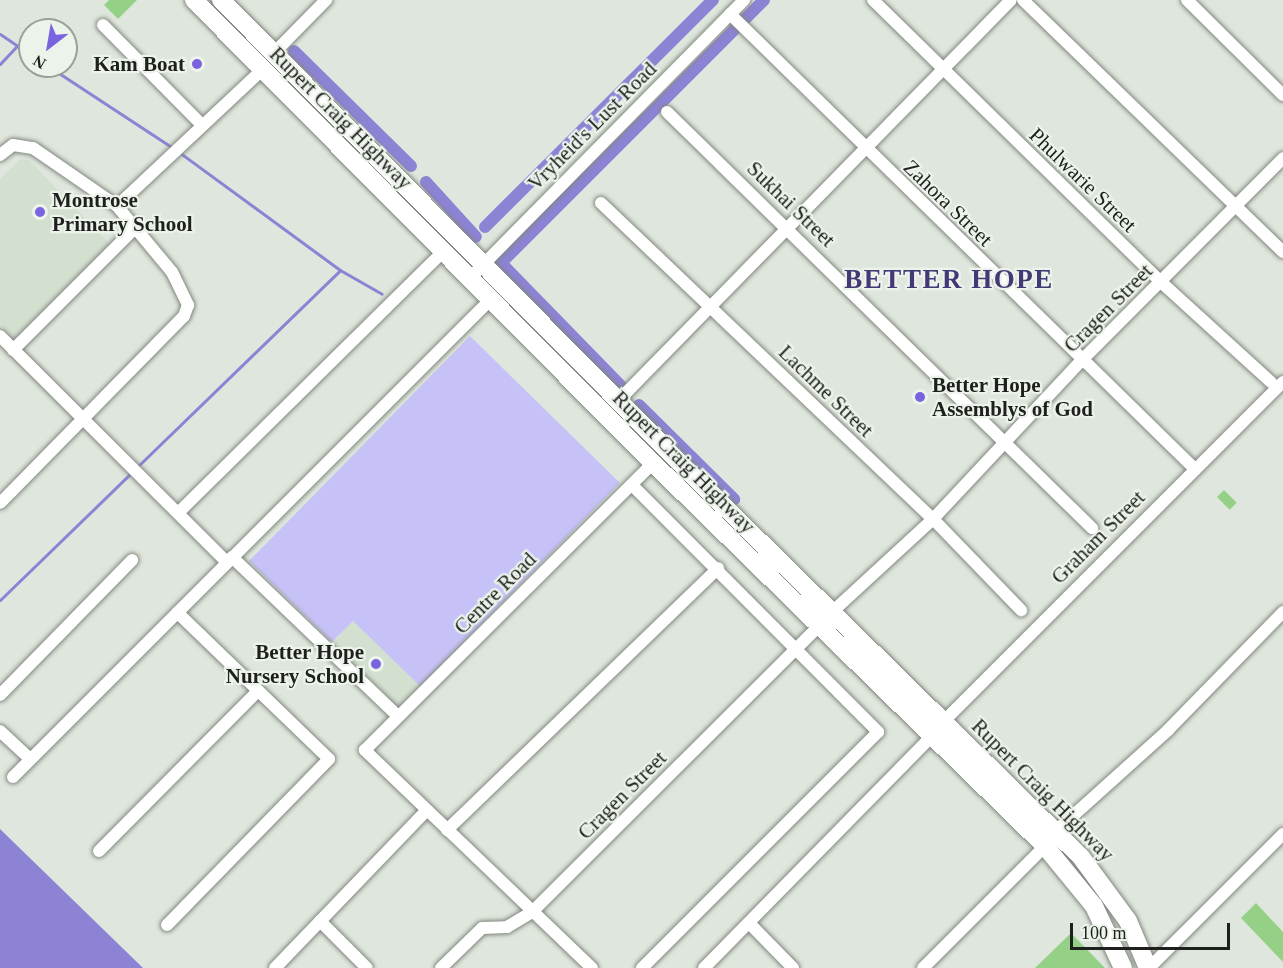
<!DOCTYPE html>
<html>
<head>
<meta charset="utf-8">
<style>
	body { margin:0 }
	#map { position:relative; width:1283px; height:968px; overflow:hidden; background:#dfe6dd; font-family:Georgia,serif }
	div>[style] { position:absolute }
	.built>* { inset:0; background:#d3e0d0; transform-origin:0 0 }
	.green>* { inset:0; background:#c6c2f7 }
	.water>* { inset:0; background:#8c83d5 }
	.stream>* { height:3px; margin:-1.5px; padding:0 1.5px; transform-origin:1.5px; border-radius:1.5px; background:#8c83d5 }
	.canal>* { height:12px; margin:-6px; padding:0 6px; transform-origin:6px; border-radius:6px; background:#8c83d5 }
	.building>* { inset:0; background:#94d186; transform-origin:0 0 }
	.roads { filter:drop-shadow(0 0 2px #81887f) drop-shadow(0 0 2px #81887f) }
	.minor>* { height:12px; margin:-6px; padding:0 6px; transform-origin:6px; border-radius:6px; background:#fff }
	.primary>* { height:18px; margin:-9px; padding:0 9px; transform-origin:9px; border-radius:9px; background:#fff }
	.dots>* { width:16px; height:16px; translate:-50% -50%; box-sizing:border-box; border:3px solid #ecf3ea; border-radius:50% }
	span { translate:-50% -50%; white-space:nowrap; text-align:center; line-height:1.15; -webkit-text-stroke:4.5px #ecf3ea; paint-order:stroke }
	.poi-label { font-size:21px; color:#1e201d; font-weight:700 }
	.right { translate:-100% -50%; text-align:right }
	.left { translate:0 -50%; text-align:left }
	.street-label { font-size:21px; color:#1e201d }
	.district-label { font-size:27px; color:#433976; font-weight:700; letter-spacing:1.5px }
	.north { position:absolute; left:18px; top:18px; width:60px; height:60px; box-sizing:border-box; background:#ecf3ea; border:2px solid #9a9f98; border-radius:50%; rotate:211deg; font-size:16px; font-weight:700; line-height:24px; text-align:center; color:#1e201d }
	.north::after { content:''; display:block; margin:auto; width:21px; height:27px; background:#7963de; clip-path:polygon(50% 0,100% 100%,50% 72%,0 100%) }
	.scale { position:absolute; left:1070px; top:923px; width:160px; height:27px; box-sizing:border-box; border:3px solid #1e201d; border-top:0; padding-left:8px; font-size:18px; line-height:21px; white-space:nowrap; color:#1e201d; -webkit-text-stroke:4px #ecf3ea; paint-order:stroke }
</style>
</head>
<body>
<div id="map">
	<div class="built">
		<div style="clip-path:polygon(20px 159px,29px 160px,110px 244px,15px 341px,0 325px,0 179px)"></div>
		<div style="left:353px;top:621px;width:93px;height:30px;rotate:44deg"></div>
	</div>
	<div class="green">
		<div style="clip-path:polygon(470px 336px,620px 483px,420px 686px,353px 621px,332px 642px,249px 561px)"></div>
	</div>
	<div class="water">
		<div style="clip-path:polygon(0 829px,143px 968px,0 968px)"></div>
	</div>
	<div class="stream">
		<div style="left:0;top:34px;width:36px;rotate:34deg"></div>
		<div style="left:0;top:64px;width:25px;rotate:-47deg"></div>
		<div style="left:48px;top:66px;width:149px;rotate:33.3deg"></div>
		<div style="left:340px;top:270px;width:48px;rotate:29.7deg"></div>
		<div style="left:137px;top:467px;width:283px;rotate:-44.1deg"></div>
		<div style="left:340px;top:270px;width:200px;rotate:-143.8deg"></div>
		<div style="left:0;top:600px;width:184px;rotate:-44.1deg"></div>
	</div>
	<div class="canal">
		<div style="left:294px;top:51px;width:164px;rotate:44.5deg"></div>
		<div style="left:426px;top:182px;width:74px;rotate:47.7deg"></div>
		<div style="left:485px;top:227px;width:322px;rotate:-44.9deg"></div>
		<div style="left:621px;top:386px;width:172px;rotate:-134.3deg"></div>
		<div style="left:501px;top:263px;width:372px;rotate:-45deg"></div>
		<div style="left:639px;top:405px;width:134px;rotate:44.7deg"></div>
	</div>
	<div class="building">
		<div style="clip-path:polygon(109px 0,137px 0,118px 19px,104px 5px)"></div>
		<div style="left:1224px;top:490px;width:18px;height:10px;rotate:45deg"></div>
		<div style="clip-path:polygon(1256px 903px,1283px 932px,1283px 962px,1241px 918px)"></div>
		<div style="clip-path:polygon(1071px 933px,1105px 968px,1035px 968px)"></div>
	</div>
	<div class="roads">
		<div class="minor">
			<div style="left:873px;top:0;width:403px;rotate:44.4deg"></div>
			<div style="left:1161px;top:282px;width:149px;rotate:42.3deg"></div>
			<div style="left:1023px;top:0;width:362px;rotate:44.1deg"></div>
			<div style="left:1187px;top:0;width:135px;rotate:44.7deg"></div>
			<div style="left:730px;top:14px;width:649px;rotate:44.38deg"></div>
			<div style="left:103px;top:25px;width:139px;rotate:45.3deg"></div>
			<div style="left:273px;top:54px;width:76px;rotate:-45.5deg"></div>
			<div style="left:667px;top:112px;width:595px;rotate:44.39deg"></div>
			<div style="left:0;top:155px;width:16px;rotate:-38deg"></div>
			<div style="left:13px;top:145px;width:20px;rotate:9deg"></div>
			<div style="left:33px;top:148px;width:102px;rotate:34.6deg"></div>
			<div style="left:117px;top:206px;width:86px;rotate:50.2deg"></div>
			<div style="left:172px;top:272px;width:37px;rotate:64deg"></div>
			<div style="left:188px;top:305px;width:12px;rotate:110deg"></div>
			<div style="left:184px;top:316px;width:262px;rotate:134.5deg"></div>
			<div style="left:601px;top:203px;width:458px;rotate:43.6deg"></div>
			<div style="left:933px;top:519px;width:127px;rotate:46deg"></div>
			<div style="left:117px;top:206px;width:199px;rotate:-43.2deg"></div>
			<div style="left:469px;top:279px;width:392px;rotate:-45.4deg"></div>
			<div style="left:0;top:336px;width:320px;rotate:44.9deg"></div>
			<div style="left:13px;top:350px;width:170px;rotate:-45deg"></div>
			<div style="left:618px;top:401px;width:561px;rotate:-45.58deg"></div>
			<div style="left:634px;top:487px;width:346px;rotate:45.1deg"></div>
			<div style="left:878px;top:732px;width:334px;rotate:135deg"></div>
			<div style="left:178px;top:513px;width:371px;rotate:-44.6deg"></div>
			<div style="left:232px;top:557px;width:230px;rotate:43.8deg"></div>
			<div style="left:832px;top:612px;width:137px;rotate:-42.6deg"></div>
			<div style="left:933px;top:519px;width:218px;rotate:-46.9deg"></div>
			<div style="left:1082px;top:360px;width:285px;rotate:-45.1deg"></div>
			<div style="left:0;top:695px;width:189px;rotate:-45.6deg"></div>
			<div style="left:943px;top:722px;width:481px;rotate:-45deg"></div>
			<div style="left:0;top:731px;width:41px;rotate:43deg"></div>
			<div style="left:13px;top:777px;width:675px;rotate:-45deg"></div>
			<div style="left:447px;top:830px;width:377px;rotate:-44deg"></div>
			<div style="left:1056px;top:831px;width:151px;rotate:-42deg"></div>
			<div style="left:1168px;top:730px;width:165px;rotate:-45.7deg"></div>
			<div style="left:99px;top:851px;width:226px;rotate:-45.2deg"></div>
			<div style="left:320px;top:921px;width:66px;rotate:45deg"></div>
			<div style="left:749px;top:923px;width:63px;rotate:45.6deg"></div>
			<div style="left:167px;top:925px;width:232px;rotate:-45.7deg"></div>
			<div style="left:329px;top:759px;width:211px;rotate:-136deg"></div>
			<div style="left:275px;top:968px;width:219px;rotate:-46.1deg"></div>
			<div style="left:441px;top:968px;width:57px;rotate:-44.3deg"></div>
			<div style="left:482px;top:928px;width:25px;rotate:-2deg"></div>
			<div style="left:507px;top:927px;width:29px;rotate:-31deg"></div>
			<div style="left:532px;top:912px;width:404px;rotate:-44.9deg"></div>
			<div style="left:592px;top:968px;width:315px;rotate:-136.2deg"></div>
			<div style="left:365px;top:750px;width:407px;rotate:-44.9deg"></div>
			<div style="left:704px;top:968px;width:327px;rotate:-45.5deg"></div>
			<div style="left:923px;top:968px;width:173px;rotate:-45deg"></div>
			<div style="left:1149px;top:968px;width:190px;rotate:-45deg"></div>
		</div>
		<div class="primary">
			<div style="left:194px;top:0;width:652px;rotate:45.25deg"></div>
			<div style="left:653px;top:463px;width:548px;rotate:44.33deg"></div>
			<div style="left:1045px;top:846px;width:77px;rotate:50.8deg"></div>
			<div style="left:1094px;top:906px;width:68px;rotate:64.9deg"></div>
			<div style="left:221px;top:0;width:662px;rotate:45.24deg"></div>
			<div style="left:687px;top:470px;width:552px;rotate:44.49deg"></div>
			<div style="left:1081px;top:857px;width:79px;rotate:53.7deg"></div>
			<div style="left:1128px;top:921px;width:51px;rotate:66.9deg"></div>
		</div>
	</div>
	<div class="dots">
		<div style="left:197px;top:64px;background:#7963de"></div>
		<div style="left:40px;top:212px;background:#7963de"></div>
		<div style="left:920px;top:397px;background:#7963de"></div>
		<div style="left:376px;top:664px;background:#7963de"></div>
	</div>
	<div class="poi-label">
		<span class="right" style="left:185px;top:64px">Kam Boat</span>
		<span class="left" style="left:52px;top:212px">Montrose<br>Primary School</span>
		<span class="left" style="left:932px;top:397px">Better Hope<br>Assemblys of God</span>
		<span class="right" style="left:364px;top:664px">Better Hope<br>Nursery School</span>
	</div>
	<div class="street-label">
		<span style="left:341px;top:118px;rotate:45deg">Rupert Craig Highway</span>
		<span style="left:592px;top:126px;rotate:-45deg">Vryheid's Lust Road</span>
		<span style="left:1083px;top:180px;rotate:44deg">Phulwarie Street</span>
		<span style="left:948px;top:203px;rotate:44deg">Zahora Street</span>
		<span style="left:791px;top:204px;rotate:44deg">Sukhai Street</span>
		<span style="left:1108px;top:308px;rotate:-45deg">Cragen Street</span>
		<span style="left:826px;top:391px;rotate:44deg">Lachme Street</span>
		<span style="left:684px;top:462px;rotate:45deg">Rupert Craig Highway</span>
		<span style="left:1098px;top:537px;rotate:-45deg">Graham Street</span>
		<span style="left:495px;top:593px;rotate:-45deg">Centre Road</span>
		<span style="left:1043px;top:790px;rotate:45deg">Rupert Craig Highway</span>
		<span style="left:622px;top:795px;rotate:-45deg">Cragen Street</span>
	</div>
	<div class="district-label">
		<span style="left:949px;top:280px">BETTER HOPE</span>
	</div>
	<div class="north">N</div>
	<div class="scale">100 m</div>
</div>
</body>
</html>
